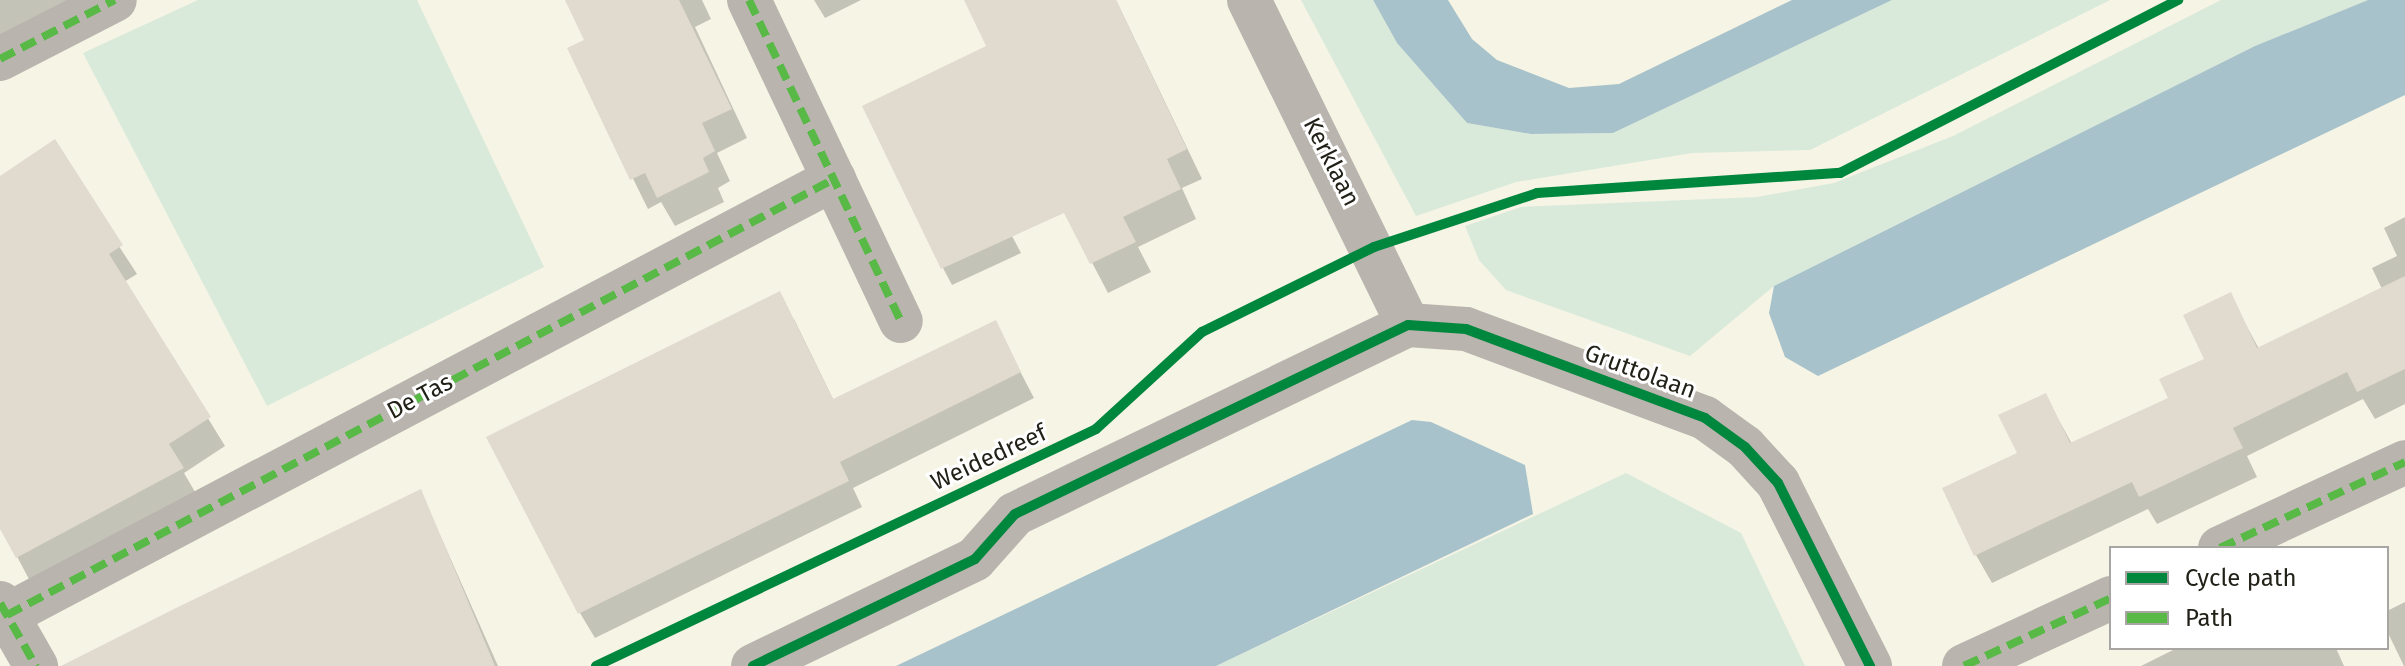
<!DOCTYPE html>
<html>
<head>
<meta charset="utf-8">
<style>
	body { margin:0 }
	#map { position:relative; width:2405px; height:666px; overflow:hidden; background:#f6f4e5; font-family:"Fira Sans",sans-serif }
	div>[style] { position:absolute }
	.green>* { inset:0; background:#d9eadb }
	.water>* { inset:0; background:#a7c2ca }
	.shadow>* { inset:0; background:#0003 }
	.building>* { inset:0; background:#e1dacf }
	.minor>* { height:44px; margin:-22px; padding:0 22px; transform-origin:22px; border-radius:22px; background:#b9b4ae }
	.quiet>* { height:8px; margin-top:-4px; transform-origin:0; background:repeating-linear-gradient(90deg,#58b947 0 16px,transparent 0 24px) }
	.cycleway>* { height:10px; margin:-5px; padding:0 5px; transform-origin:5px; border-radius:5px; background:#00873e }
	span { translate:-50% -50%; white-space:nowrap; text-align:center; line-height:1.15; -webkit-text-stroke:6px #fff; paint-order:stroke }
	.street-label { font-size:24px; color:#222118 }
	.legend { position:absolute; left:2109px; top:546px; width:280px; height:104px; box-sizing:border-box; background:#fff; border:2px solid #a7a6a3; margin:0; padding:10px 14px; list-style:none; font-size:24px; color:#222118 }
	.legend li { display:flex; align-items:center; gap:16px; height:40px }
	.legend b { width:40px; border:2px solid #a7a6a3 }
</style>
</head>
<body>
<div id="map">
	<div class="green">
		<div style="clip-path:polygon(198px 0,417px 0,544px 267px,267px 406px,83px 53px)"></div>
		<div style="clip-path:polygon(1301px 0,1373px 0,1397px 43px,1467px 123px,1531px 134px,1613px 133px,1892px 0,2110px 0,1810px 150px,1692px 153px,1516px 182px,1416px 216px)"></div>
		<div style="clip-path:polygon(2221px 0,2368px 0,2255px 46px,1774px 286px,1690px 356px,1506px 290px,1479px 260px,1465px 226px,1521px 207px,1757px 197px,1834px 183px,1953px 136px)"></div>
		<div style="clip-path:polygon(1626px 473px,1741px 533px,1805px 666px,1216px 666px)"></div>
	</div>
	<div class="water">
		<div style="clip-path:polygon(1373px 0,1448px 0,1472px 39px,1497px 60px,1569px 88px,1619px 84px,1792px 0,1892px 0,1613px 133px,1531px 134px,1467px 123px,1397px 43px)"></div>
		<div style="clip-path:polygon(2368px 0,2405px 0,2405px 95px,1818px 376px,1785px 357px,1769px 313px,1774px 286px,2255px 46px)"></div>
		<div style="clip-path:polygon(1412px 420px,1431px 422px,1525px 465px,1533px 514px,1216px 666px,896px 666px)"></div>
	</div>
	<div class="shadow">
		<div style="clip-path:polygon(0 0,98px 0,0 45px)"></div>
		<div style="clip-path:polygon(566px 0,702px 0,711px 19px,695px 27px,747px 138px,717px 153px,730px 181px,718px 188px,724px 202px,675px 226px,661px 202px,648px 209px,569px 49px,586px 41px)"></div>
		<div style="clip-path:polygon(814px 0,861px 0,825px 18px)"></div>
		<div style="clip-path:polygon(991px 0,1116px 0,1202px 179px,1182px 188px,1196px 219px,1138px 247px,1151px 272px,1108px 293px,1066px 213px)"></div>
		<div style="clip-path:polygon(936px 93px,1021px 253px,952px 285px,943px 268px)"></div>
		<div style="clip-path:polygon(93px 206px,137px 274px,124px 282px,225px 446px,184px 473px,198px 497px,32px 585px,0 524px,0 267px)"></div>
		<div style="clip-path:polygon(2405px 217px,2405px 404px,2375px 419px,2363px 399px,2247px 456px,2257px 477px,2157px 524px,2148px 509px,1992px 583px,1976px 555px,2045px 395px,2072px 444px,2171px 399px,2206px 360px,2230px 295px,2259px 349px,2382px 289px,2372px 268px,2397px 256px,2384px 228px)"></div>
		<div style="clip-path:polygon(794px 319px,834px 401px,995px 323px,1034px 398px,853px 488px,862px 507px,595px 638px,580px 613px)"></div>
		<div style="clip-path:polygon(421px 492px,498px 666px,140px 666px)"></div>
		<div style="clip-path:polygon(2405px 602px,2405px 666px,2404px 666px,2387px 631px,2387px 611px)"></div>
		<div style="clip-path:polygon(2177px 648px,2336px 648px,2344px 666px,2141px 666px)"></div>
	</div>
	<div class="building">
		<div style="clip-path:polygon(565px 0,679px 0,732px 109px,702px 123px,715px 151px,703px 158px,709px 172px,657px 198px,645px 173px,630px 180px,567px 48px,584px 40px)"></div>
		<div style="clip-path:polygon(964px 0,1116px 0,1187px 149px,1167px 159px,1181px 189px,1123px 217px,1136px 242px,1090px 264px,1064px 213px,941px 269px,862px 106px,986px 46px)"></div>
		<div style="clip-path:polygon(55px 139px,123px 245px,109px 254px,211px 417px,169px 444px,184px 468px,16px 558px,0 529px,0 176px)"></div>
		<div style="clip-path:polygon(2405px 276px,2405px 369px,2357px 392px,2347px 372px,2233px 428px,2243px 448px,2139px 497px,2132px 482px,1974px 556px,1942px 488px,2017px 453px,1998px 415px,2046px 393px,2070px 443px,2168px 398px,2159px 379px,2204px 359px,2183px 315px,2231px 292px,2257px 348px)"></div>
		<div style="clip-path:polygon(780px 291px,833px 399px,996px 320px,1021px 372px,840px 462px,849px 481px,578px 614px,486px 437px)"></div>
		<div style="clip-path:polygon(421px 489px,495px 666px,61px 666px,174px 609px)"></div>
	</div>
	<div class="minor">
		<div style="left:749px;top:0;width:355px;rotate:64.7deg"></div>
		<div style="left:1249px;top:0;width:362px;rotate:63.9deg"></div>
		<div style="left:0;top:59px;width:129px;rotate:-27.2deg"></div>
		<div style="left:2220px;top:548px;width:204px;rotate:-24.9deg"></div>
		<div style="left:0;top:603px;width:73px;rotate:60.3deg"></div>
		<div style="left:7px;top:615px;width:935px;rotate:-27.8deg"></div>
		<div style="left:753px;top:666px;width:246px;rotate:-25.7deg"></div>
		<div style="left:975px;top:559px;width:60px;rotate:-48.4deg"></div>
		<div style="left:1015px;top:514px;width:436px;rotate:-25.7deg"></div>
		<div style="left:1408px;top:325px;width:58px;rotate:3.9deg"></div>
		<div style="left:1466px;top:329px;width:255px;rotate:20.4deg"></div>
		<div style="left:1705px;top:418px;width:49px;rotate:35.9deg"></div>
		<div style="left:1745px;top:447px;width:49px;rotate:47.5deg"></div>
		<div style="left:1778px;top:483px;width:205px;rotate:63.3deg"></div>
		<div style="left:1964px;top:666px;width:162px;rotate:-24.8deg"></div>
	</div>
	<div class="quiet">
		<div style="left:749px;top:0;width:355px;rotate:64.7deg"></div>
		<div style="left:0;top:59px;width:129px;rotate:-27.2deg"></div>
		<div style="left:2220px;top:548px;width:204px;rotate:-24.9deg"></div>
		<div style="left:0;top:603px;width:73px;rotate:60.3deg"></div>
		<div style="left:7px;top:615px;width:935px;rotate:-27.8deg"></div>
		<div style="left:1964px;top:666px;width:162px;rotate:-24.8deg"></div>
	</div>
	<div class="cycleway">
		<div style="left:596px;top:666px;width:553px;rotate:-25.36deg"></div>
		<div style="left:1096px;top:429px;width:144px;rotate:-42.5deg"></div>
		<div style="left:1202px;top:332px;width:192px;rotate:-26.3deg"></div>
		<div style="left:1374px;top:247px;width:172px;rotate:-18.3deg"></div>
		<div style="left:1537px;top:193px;width:304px;rotate:-3.8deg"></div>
		<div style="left:1840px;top:173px;width:380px;rotate:-27.1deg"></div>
		<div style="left:753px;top:666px;width:246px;rotate:-25.7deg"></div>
		<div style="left:975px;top:559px;width:60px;rotate:-48.4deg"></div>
		<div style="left:1015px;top:514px;width:436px;rotate:-25.7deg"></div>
		<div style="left:1408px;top:325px;width:58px;rotate:3.9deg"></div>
		<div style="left:1466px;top:329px;width:255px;rotate:20.4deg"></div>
		<div style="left:1705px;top:418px;width:49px;rotate:35.9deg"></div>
		<div style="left:1745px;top:447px;width:49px;rotate:47.5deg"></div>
		<div style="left:1778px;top:483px;width:205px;rotate:63.3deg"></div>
	</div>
	<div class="street-label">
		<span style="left:1331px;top:162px;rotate:63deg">Kerklaan</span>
		<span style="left:1640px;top:372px;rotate:20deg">Gruttolaan</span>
		<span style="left:420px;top:397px;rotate:-28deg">De Tas</span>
		<span style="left:989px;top:458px;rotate:-25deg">Weidedreef</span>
	</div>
	<ul class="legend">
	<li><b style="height:10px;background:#00873e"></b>Cycle path</li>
	<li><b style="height:10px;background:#58b947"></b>Path</li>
	</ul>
</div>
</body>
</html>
